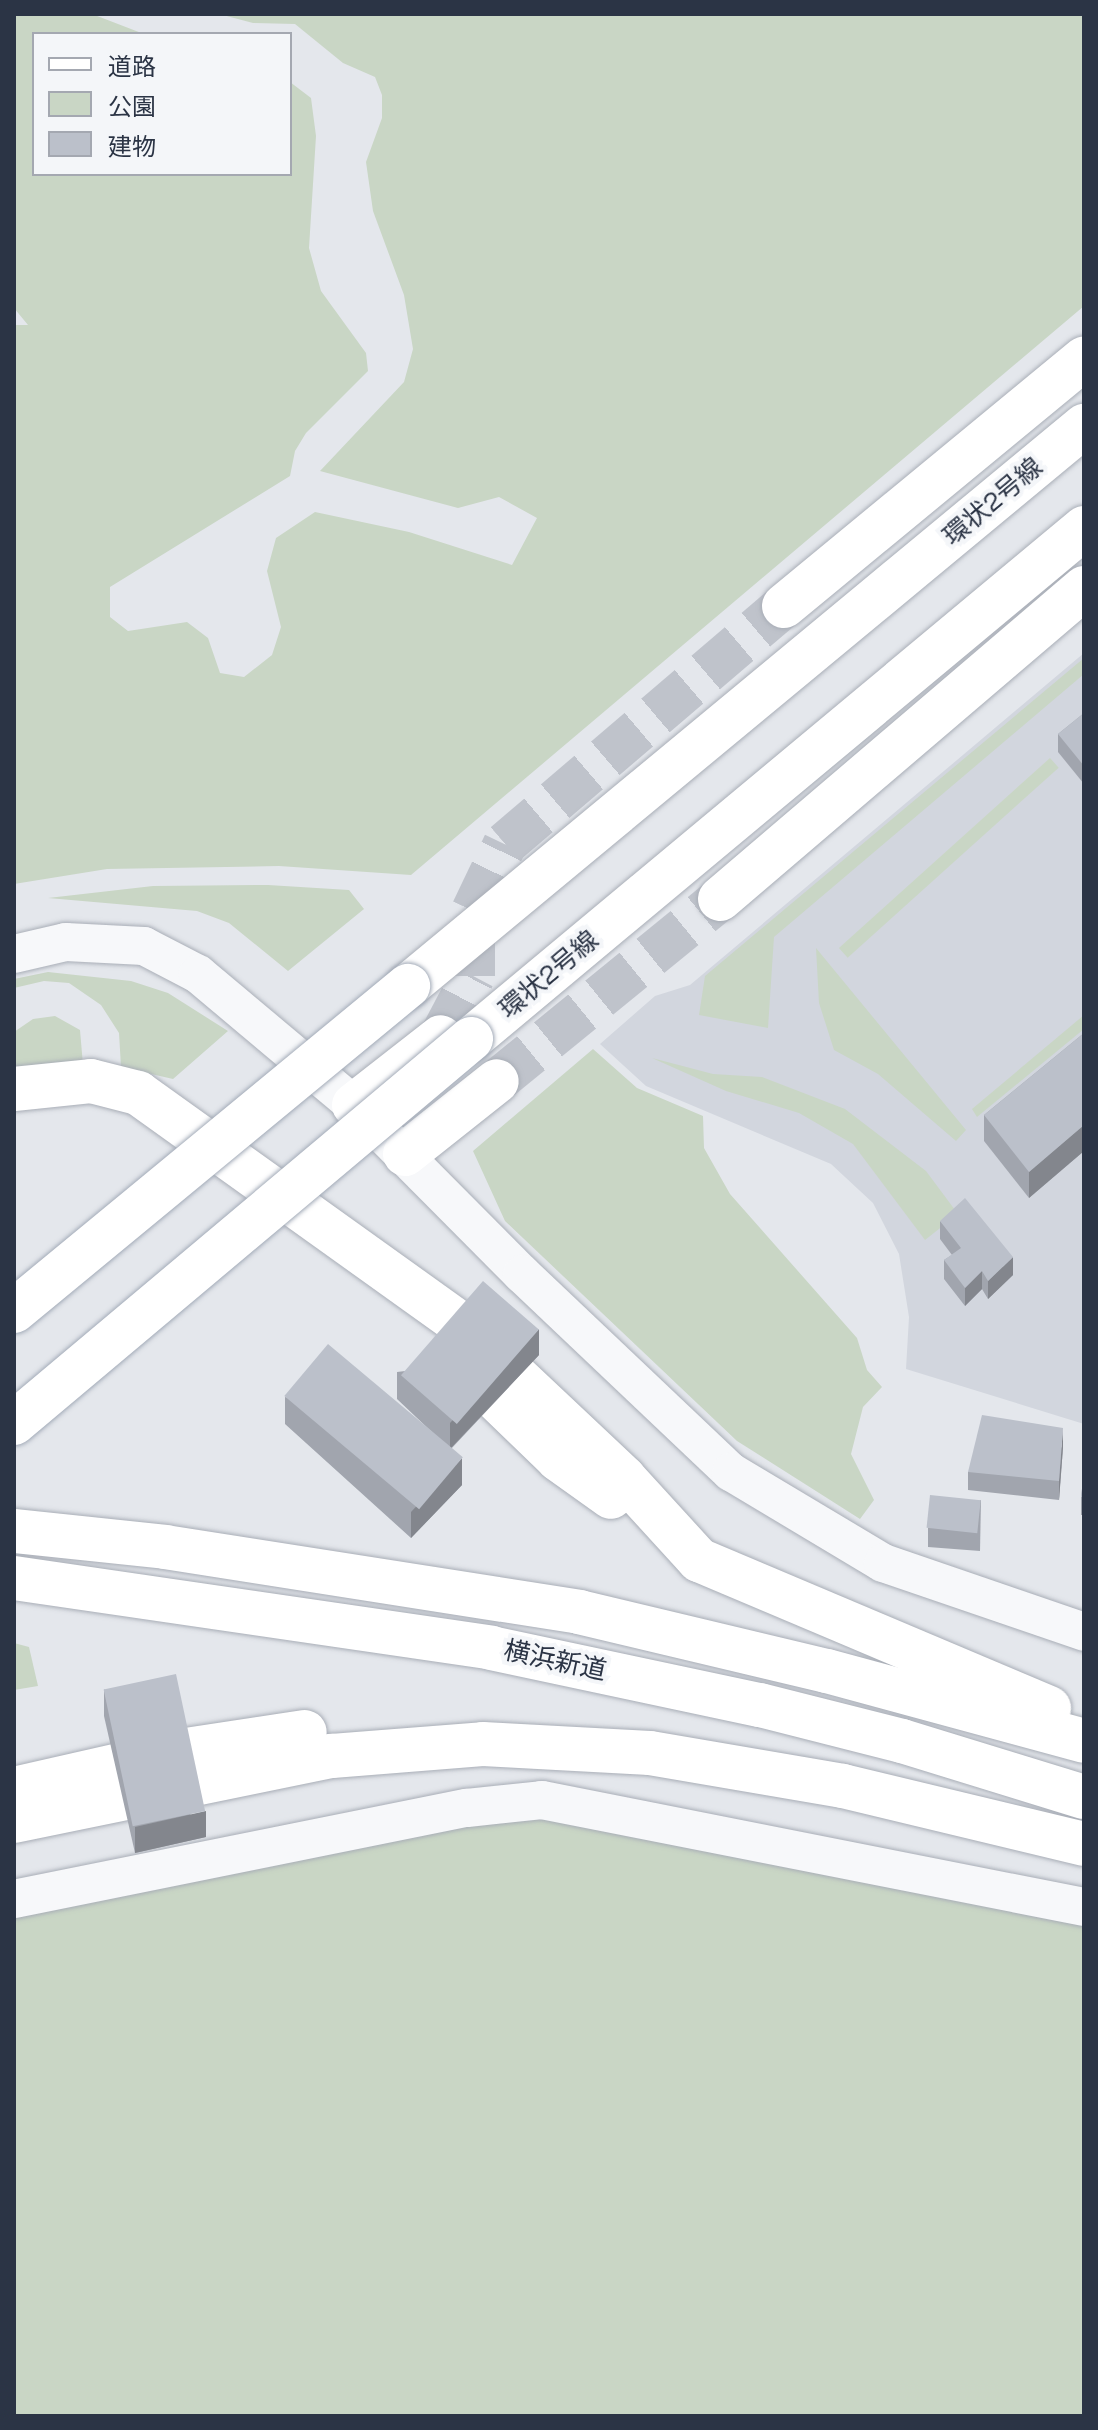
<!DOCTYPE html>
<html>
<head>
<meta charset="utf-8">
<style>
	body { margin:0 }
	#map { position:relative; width:1098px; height:2430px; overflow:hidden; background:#e4e7ec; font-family:"Space Grotesk","Noto Sans JP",sans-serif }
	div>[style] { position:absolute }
	.built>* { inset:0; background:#d2d6de }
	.green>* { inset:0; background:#c9d6c5; transform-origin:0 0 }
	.major-tunnel>* { height:44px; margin-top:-22px; transform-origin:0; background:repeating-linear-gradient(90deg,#bfc3cb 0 44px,transparent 0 66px) }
	.roads { filter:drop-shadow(0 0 2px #a9aeb7) drop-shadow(0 0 2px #a9aeb7) }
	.minor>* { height:38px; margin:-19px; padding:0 19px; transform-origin:19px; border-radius:19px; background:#f7f8fa }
	.major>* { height:44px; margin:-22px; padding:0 22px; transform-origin:22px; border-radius:22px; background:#fff }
	.highway>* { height:44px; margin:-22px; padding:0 22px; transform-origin:22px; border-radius:22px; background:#fff }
	.bridges { filter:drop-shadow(0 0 2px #a3abb8) drop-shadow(0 0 2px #a3abb8) }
	.major-bridge>* { height:44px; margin:-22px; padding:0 22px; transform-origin:22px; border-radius:22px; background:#fff }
	.wall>* { inset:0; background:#a1a5ae }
	.shaded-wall>* { inset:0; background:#83868d }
	.building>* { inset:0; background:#bbc0ca; transform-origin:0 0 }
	span { translate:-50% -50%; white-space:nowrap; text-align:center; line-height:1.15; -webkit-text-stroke:8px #f4f6f9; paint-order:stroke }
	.street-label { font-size:26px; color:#2b3445 }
	.frame { position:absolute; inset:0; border:16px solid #2b3445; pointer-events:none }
	.legend { position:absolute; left:32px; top:32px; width:260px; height:144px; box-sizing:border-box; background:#f4f6f9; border:2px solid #a4a8b1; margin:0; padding:10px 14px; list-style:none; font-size:24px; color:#2b3445 }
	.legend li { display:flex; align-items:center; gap:16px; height:40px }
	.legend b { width:40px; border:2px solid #a4a8b1 }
</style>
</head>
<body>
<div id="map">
	<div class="built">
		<div style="clip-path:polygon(1084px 653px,1084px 1424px,906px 1369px,909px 1317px,899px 1254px,873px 1203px,831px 1164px,646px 1086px,600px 1044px,655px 996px,690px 985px)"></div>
	</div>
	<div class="green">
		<div style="clip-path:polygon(14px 14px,92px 14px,144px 34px,34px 34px,34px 174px,290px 174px,290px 82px,311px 98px,316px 136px,309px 248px,321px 291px,366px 353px,368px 371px,306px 433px,295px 451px,290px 476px,110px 587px,110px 617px,128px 631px,187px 622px,208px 638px,220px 673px,244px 677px,272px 655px,281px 627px,267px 571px,276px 538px,315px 512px,409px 532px,512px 565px,537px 518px,499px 497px,458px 508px,320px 471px,404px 382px,413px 349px,404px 295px,373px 211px,366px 162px,382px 118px,382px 95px,375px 77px,343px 63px,295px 24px,253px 23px,219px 14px,1084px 14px,1084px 306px,411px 875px,279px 866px,107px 869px,14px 884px,14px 325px,28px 325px,14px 308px)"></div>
		<div style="clip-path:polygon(1084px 658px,1084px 674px,774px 937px,768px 1028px,699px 1015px,705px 976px)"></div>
		<div style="left:1050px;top:758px;width:13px;height:284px;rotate:48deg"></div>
		<div style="clip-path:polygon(268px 885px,349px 890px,364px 909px,288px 971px,229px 923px,197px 911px,48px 898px,153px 886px)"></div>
		<div style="clip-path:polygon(816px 948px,966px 1130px,956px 1141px,878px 1074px,834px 1050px,819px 1003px)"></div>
		<div style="clip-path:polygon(48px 972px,131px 981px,168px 993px,228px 1031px,173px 1079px,121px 1067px,119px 1033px,101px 1005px,69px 983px,44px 981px,14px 988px,14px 979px)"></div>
		<div style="clip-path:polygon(1084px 1015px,1084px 1029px,977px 1117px,972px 1109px)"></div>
		<div style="clip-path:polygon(55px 1016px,80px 1030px,83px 1065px,14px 1071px,14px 1032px,33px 1019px)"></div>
		<div style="clip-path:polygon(593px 1049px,637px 1088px,703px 1116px,704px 1148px,730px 1194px,857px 1338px,867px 1370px,882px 1387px,863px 1407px,851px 1454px,874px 1500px,860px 1519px,737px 1441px,505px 1221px,473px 1151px)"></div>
		<div style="clip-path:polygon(652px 1058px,713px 1074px,762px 1077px,845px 1109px,926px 1171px,958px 1214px,925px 1240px,853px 1144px,799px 1113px,726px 1091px)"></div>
		<div style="clip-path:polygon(14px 1643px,29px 1647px,38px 1686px,14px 1690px)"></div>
		<div style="clip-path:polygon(481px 1793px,1084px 1917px,1084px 2416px,14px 2416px,14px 1917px)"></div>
	</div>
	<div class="major-tunnel">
		<div style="left:441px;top:1037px;width:69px;rotate:-62.3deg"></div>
		<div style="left:473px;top:976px;width:65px;rotate:-90deg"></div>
		<div style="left:473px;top:911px;width:74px;rotate:-64.5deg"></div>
		<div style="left:505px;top:844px;width:367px;rotate:-40.5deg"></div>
		<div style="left:497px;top:1081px;width:288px;rotate:-39.2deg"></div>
	</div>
	<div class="roads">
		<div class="minor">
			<div style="left:14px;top:954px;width:53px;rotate:-13deg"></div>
			<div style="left:66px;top:942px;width:78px;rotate:2.9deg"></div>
			<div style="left:144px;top:946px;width:61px;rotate:27.4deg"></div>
			<div style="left:198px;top:974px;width:204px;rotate:40deg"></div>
			<div style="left:354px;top:1105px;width:238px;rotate:45.2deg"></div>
			<div style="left:522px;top:1274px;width:288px;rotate:43.5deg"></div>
			<div style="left:731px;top:1472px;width:177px;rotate:30.9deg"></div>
			<div style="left:883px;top:1563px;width:213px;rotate:18.9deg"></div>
			<div style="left:14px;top:1899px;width:462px;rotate:-11.4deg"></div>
			<div style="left:467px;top:1808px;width:75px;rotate:-6.1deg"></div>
			<div style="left:542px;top:1800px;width:552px;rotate:11.17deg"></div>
		</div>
		<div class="major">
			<div style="left:784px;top:606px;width:389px;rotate:-39.5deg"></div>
			<div style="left:720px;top:899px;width:479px;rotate:-40.5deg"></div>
			<div style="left:408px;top:986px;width:878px;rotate:-39.64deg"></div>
			<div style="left:471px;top:1039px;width:798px;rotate:-39.81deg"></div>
			<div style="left:354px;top:1105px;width:110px;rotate:-38deg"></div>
			<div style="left:405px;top:1154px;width:117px;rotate:-38.4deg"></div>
		</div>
		<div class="highway">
			<div style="left:14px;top:1089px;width:77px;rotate:-5.9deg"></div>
			<div style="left:91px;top:1081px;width:49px;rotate:14.3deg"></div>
			<div style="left:138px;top:1093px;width:402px;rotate:35.6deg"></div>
			<div style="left:518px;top:1378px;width:146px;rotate:43.3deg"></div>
			<div style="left:624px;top:1478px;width:111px;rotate:47.6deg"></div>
			<div style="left:699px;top:1560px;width:380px;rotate:22.9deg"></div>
			<div style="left:497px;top:1400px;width:85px;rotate:44deg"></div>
			<div style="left:558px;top:1459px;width:65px;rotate:35.6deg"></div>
			<div style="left:14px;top:1531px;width:152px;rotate:6deg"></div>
			<div style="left:165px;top:1547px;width:419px;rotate:8.9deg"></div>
			<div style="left:579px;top:1612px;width:255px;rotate:13.4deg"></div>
			<div style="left:827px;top:1671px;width:266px;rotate:15.2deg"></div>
			<div style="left:14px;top:1578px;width:482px;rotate:8.3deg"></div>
			<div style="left:491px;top:1648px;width:275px;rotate:12deg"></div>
			<div style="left:760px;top:1705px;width:146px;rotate:14.2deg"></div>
			<div style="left:902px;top:1741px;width:190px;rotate:17.1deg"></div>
			<div style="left:14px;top:1789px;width:176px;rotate:-12.8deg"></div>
			<div style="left:186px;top:1750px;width:120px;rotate:-8.6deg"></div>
			<div style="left:14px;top:1821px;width:325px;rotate:-11.6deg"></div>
			<div style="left:332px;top:1756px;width:151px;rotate:-4.5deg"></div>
			<div style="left:483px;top:1744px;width:167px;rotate:3.1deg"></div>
			<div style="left:650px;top:1753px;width:196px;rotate:9.7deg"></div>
			<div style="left:843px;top:1786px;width:248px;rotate:13.5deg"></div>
		</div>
	</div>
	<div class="bridges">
		<div class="major-bridge">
			<div style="left:14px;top:1311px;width:511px;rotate:-39.52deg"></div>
			<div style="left:14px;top:1423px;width:597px;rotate:-40.04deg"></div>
		</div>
	</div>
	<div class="wall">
		<div style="clip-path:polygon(1084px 713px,1084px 784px,1058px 752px,1058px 734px)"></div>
		<div style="clip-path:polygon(1084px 1033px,1084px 1151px,1029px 1198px,984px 1141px,984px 1115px)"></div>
		<div style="clip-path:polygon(940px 1221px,1013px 1275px,988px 1299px,982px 1289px,965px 1306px,944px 1279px,944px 1260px,952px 1255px,940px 1239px)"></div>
		<div style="clip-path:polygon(539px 1355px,451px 1449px,462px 1485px,411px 1538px,285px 1424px,285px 1397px,436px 1436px,397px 1399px,397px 1372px)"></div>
		<div style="clip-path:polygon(1063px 1447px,1059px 1500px,968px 1490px,968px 1472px)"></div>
		<div style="clip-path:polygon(1084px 1473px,1084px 1515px,1081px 1515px,1081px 1497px)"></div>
		<div style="clip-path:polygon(981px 1500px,980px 1551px,928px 1547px,928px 1528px)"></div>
		<div style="clip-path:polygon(104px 1689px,206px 1837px,135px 1853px,104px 1716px)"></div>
	</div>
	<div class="shaded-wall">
		<div style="clip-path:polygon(1084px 1125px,1084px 1151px,1029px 1198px,1029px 1172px)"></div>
		<div style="clip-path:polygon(1013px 1257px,1013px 1275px,988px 1299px,988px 1281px)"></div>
		<div style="clip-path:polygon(982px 1271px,982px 1289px,965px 1306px,965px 1288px)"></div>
		<div style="clip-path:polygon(539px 1329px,539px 1355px,450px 1449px,450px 1423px)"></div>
		<div style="clip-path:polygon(1063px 1428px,1063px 1447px,1059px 1500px,1059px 1481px)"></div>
		<div style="clip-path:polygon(462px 1458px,462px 1485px,411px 1538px,411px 1512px)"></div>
		<div style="clip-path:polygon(206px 1811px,206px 1837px,135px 1853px,135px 1827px)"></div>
	</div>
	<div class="building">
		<div style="clip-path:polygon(1084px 713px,1084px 766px,1058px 734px)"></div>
		<div style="clip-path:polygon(1084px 1033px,1084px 1125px,1029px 1172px,984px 1115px)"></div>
		<div style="clip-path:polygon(965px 1198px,1013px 1257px,988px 1281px,982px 1271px,965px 1288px,944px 1260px,961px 1248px,940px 1221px)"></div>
		<div style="left:483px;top:1281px;width:74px;height:125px;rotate:41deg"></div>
		<div style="left:328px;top:1344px;width:176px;height:68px;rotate:40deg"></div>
		<div style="clip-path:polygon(982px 1415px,1063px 1428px,1059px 1481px,968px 1472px)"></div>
		<div style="clip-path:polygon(1084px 1473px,1084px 1497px,1081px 1497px)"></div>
		<div style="left:930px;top:1495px;width:51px;height:33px;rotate:6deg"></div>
		<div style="left:176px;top:1674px;width:140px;height:74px;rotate:78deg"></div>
	</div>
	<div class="street-label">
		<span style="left:993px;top:502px;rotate:-40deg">環状2号線</span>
		<span style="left:549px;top:975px;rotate:-40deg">環状2号線</span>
		<span style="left:555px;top:1661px;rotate:12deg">横浜新道</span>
	</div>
	<div class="frame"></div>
	<ul class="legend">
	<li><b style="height:10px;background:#fff"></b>道路</li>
	<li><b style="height:22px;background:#c9d6c5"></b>公園</li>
	<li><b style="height:22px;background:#bbc0ca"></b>建物</li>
	</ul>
</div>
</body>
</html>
